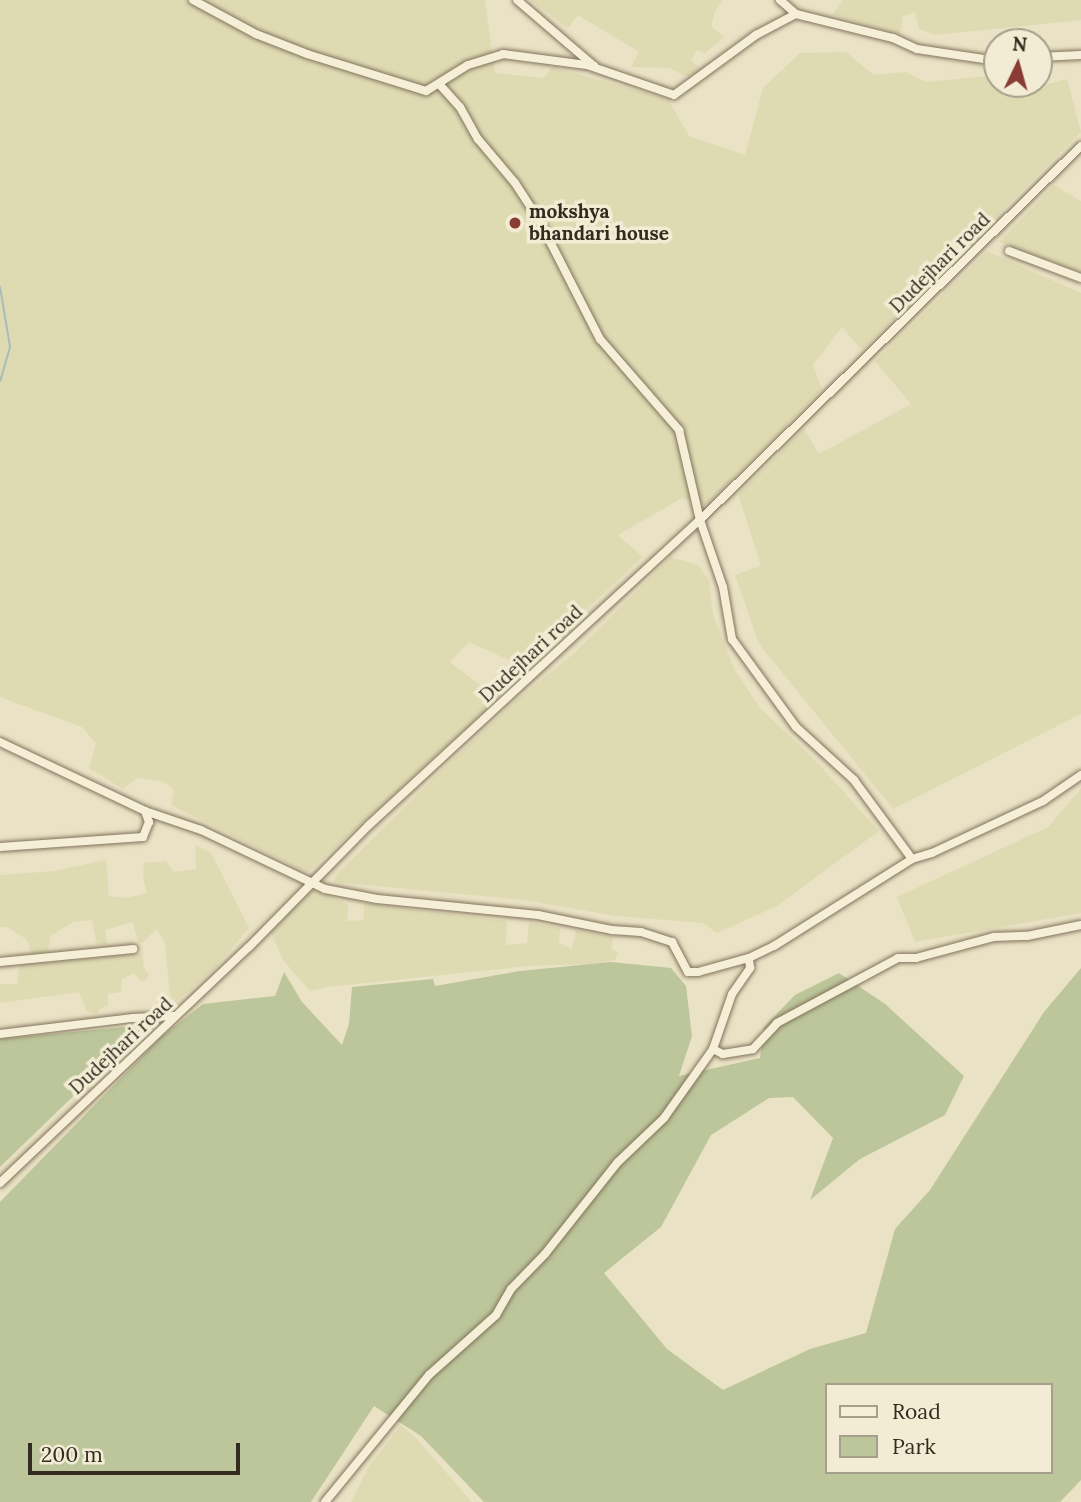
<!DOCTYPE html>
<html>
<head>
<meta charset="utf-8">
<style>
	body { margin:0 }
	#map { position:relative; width:1081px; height:1502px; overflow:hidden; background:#e9e2c5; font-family:Lora,serif }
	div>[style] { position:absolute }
	.farmland>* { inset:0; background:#dedbb3 }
	.green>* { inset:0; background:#bcc69a }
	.stream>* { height:2px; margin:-1px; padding:0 1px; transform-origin:1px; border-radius:1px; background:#a6bdb8 }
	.roads { filter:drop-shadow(0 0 2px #82745d) drop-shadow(0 0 2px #82745d) }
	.minor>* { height:8px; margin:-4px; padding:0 4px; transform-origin:4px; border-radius:4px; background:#f5efd7 }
	.dots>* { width:19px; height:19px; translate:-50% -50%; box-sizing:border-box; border:4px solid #f1ecd3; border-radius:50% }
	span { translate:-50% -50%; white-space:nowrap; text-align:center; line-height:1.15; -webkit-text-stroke:7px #f1ecd3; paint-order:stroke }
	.poi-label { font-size:19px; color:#332b1f; font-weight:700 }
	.left { translate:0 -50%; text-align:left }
	.street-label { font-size:19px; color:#332b1f }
	.legend { position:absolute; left:825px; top:1383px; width:228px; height:91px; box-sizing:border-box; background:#f1ecd3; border:2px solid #a59f8b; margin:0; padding:9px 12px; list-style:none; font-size:21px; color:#332b1f }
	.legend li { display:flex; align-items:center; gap:14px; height:35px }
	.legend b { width:35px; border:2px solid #a59f8b }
	.north { position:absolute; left:983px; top:28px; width:70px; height:70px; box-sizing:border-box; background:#f1ecd3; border:2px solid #a59f8b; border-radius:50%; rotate:5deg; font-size:19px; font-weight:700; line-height:28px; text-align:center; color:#332b1f }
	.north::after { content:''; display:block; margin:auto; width:24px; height:32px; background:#8a3c34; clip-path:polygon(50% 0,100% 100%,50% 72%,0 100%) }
	.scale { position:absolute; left:28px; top:1443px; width:212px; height:32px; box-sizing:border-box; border:4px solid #332b1f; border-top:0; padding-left:9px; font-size:21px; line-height:24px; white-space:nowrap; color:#332b1f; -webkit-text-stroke:5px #f1ecd3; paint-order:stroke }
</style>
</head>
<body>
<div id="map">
	<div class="farmland">
		<div style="clip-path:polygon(0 0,485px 0,495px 73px,544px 78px,552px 67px,668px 99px,689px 136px,745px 155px,763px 88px,800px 53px,846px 52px,874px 75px,906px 72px,926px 82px,997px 75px,997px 84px,1013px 84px,1019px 92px,1067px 79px,1081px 132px,862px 350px,842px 327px,813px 365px,822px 389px,707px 505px,682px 498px,618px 535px,643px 557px,524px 667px,469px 642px,450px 662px,498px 699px,307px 873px,171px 805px,174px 790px,165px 782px,137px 778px,123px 789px,89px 768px,96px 743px,82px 727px,0 697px)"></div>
		<div style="clip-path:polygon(530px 0,722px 0,715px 11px,711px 26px,724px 37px,705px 53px,697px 50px,691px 60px,701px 69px,688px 77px,669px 68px,631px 67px,639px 52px,578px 15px,568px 28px)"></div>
		<div style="clip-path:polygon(843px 0,1081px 0,1081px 20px,935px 35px,919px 29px,915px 12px,903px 16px,900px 34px,832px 15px)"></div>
		<div style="clip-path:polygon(1054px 185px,1081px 201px,1081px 272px,999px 242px)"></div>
		<div style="clip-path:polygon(987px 251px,1081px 293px,1081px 714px,893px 809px,759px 644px,735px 575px,761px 566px,738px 494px,804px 429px,819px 454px,911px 404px,875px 361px)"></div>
		<div style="clip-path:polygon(671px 557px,698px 565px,709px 580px,713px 615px,734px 668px,759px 707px,816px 761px,879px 831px,777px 906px,717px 933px,703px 923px,615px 916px,524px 900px,334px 882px,336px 875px,449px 763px,519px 698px,573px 654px)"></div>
		<div style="clip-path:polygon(1081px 788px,1081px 913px,915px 942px,897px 897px,1048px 827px)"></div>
		<div style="clip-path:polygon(195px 845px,211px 853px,249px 928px,217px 966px,176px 1002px,170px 996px,165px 943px,157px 929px,142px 943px,138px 943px,133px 922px,105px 930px,107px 944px,97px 945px,92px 920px,73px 922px,50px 936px,48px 954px,33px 955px,26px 939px,7px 927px,0 927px,0 875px,54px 871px,106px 860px,109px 896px,126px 898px,147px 893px,143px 878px,144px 863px,166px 861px,174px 872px,196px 869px)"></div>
		<div style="clip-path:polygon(312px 890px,348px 904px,347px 921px,363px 920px,364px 903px,507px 921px,506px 945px,527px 943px,529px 922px,560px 928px,559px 943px,572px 949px,576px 930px,613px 937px,611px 949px,618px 952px,615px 960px,593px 964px,528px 966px,327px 987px,310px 991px,283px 960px,269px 929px)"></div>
		<div style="clip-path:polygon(142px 953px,144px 968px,149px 975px,145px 981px,140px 981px,134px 973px,122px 979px,121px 992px,108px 994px,108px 1005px,101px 1008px,98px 1014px,87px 1012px,79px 992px,0 1003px,0 984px,17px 984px,20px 965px)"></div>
		<div style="clip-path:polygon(401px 1425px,417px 1439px,472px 1502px,351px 1502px,368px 1468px)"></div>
	</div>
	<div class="green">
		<div style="clip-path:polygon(evenodd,611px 962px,671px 968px,686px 986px,692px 1036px,679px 1076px,760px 1058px,764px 1027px,795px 995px,839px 973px,885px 1004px,964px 1076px,945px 1115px,860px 1159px,810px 1200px,833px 1138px,793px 1097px,769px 1098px,711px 1135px,661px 1227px,604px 1273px,667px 1349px,723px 1390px,810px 1349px,866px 1333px,895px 1229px,930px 1190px,1044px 1012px,1081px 968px,1081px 1480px,1060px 1502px,484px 1502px,421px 1436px,374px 1406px,311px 1502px,0 1502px,0 1202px,161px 1037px,203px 1004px,275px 996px,284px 972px,302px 1002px,342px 1045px,349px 1024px,352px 987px,433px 979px,435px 986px,520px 971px,611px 962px,827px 1385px,1051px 1385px,1051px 1472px,827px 1472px,827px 1385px)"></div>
		<div style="clip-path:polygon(156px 1024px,124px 1047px,0 1167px,0 1039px)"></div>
	</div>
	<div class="stream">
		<div style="left:0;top:287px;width:61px;rotate:80.5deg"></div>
		<div style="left:10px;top:347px;width:35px;rotate:106deg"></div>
	</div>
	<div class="roads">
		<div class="minor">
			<div style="left:193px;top:0;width:72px;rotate:28.4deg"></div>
			<div style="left:256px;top:34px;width:55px;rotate:21.4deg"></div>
			<div style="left:307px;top:54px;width:125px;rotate:17.3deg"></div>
			<div style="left:426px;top:91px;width:49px;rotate:-31.8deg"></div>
			<div style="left:468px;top:65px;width:37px;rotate:-17deg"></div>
			<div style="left:503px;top:54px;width:92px;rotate:7.5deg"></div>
			<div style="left:594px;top:66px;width:101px;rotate:-139.4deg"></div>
			<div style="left:780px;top:0;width:21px;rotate:41deg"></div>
			<div style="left:1039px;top:57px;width:42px;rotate:-2.7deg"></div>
			<div style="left:590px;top:66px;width:89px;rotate:19deg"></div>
			<div style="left:674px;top:95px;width:102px;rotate:-36.2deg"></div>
			<div style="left:756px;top:35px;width:45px;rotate:-27.7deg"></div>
			<div style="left:796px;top:14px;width:100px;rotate:13.9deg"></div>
			<div style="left:893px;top:38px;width:26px;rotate:25deg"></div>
			<div style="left:917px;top:49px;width:81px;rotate:8.5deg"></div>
			<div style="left:440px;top:85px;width:30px;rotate:48deg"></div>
			<div style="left:460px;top:107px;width:37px;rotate:61deg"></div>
			<div style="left:478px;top:139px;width:57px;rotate:49.9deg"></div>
			<div style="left:515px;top:183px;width:44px;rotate:57deg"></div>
			<div style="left:539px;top:220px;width:134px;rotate:62.9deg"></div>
			<div style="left:600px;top:339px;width:121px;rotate:49deg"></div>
			<div style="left:679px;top:430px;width:92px;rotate:76.9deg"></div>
			<div style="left:700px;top:520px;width:71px;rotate:71.1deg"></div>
			<div style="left:723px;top:587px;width:53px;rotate:80.2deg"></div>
			<div style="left:732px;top:639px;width:109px;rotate:54deg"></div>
			<div style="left:796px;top:727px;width:79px;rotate:42.4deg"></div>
			<div style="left:854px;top:780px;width:98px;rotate:53.7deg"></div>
			<div style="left:1009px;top:251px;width:77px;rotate:20.6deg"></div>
			<div style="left:0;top:742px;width:161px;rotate:25.4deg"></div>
			<div style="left:145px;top:811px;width:12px;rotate:70deg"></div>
			<div style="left:149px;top:822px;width:16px;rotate:112deg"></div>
			<div style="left:143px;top:837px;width:143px;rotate:176deg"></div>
			<div style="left:145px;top:811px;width:59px;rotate:18.7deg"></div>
			<div style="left:201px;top:830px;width:137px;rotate:25.4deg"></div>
			<div style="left:325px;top:889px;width:53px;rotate:10.9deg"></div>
			<div style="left:377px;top:899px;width:162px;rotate:5.7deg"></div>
			<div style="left:538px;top:915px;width:76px;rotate:11.5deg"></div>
			<div style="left:612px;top:930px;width:29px;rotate:4deg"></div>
			<div style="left:641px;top:932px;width:33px;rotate:18deg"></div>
			<div style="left:672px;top:942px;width:34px;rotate:62deg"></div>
			<div style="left:688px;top:972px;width:10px"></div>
			<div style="left:698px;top:972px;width:53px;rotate:-15.4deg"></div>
			<div style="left:749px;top:958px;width:28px;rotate:-26deg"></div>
			<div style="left:774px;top:946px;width:163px;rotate:-32.2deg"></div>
			<div style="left:912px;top:859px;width:21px;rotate:-17deg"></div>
			<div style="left:932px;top:853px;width:123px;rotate:-25.1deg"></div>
			<div style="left:1043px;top:801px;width:46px;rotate:-34.4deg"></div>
			<div style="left:0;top:962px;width:134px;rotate:-5.6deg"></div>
			<div style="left:0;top:1034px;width:134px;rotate:-6.9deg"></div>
			<div style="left:133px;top:1018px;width:41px;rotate:-2.8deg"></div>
			<div style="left:713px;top:1049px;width:11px;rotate:27deg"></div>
			<div style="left:723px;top:1054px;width:30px;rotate:-9deg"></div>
			<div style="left:753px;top:1049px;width:35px;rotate:-47deg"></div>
			<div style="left:777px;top:1023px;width:137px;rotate:-28.2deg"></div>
			<div style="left:898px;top:958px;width:18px"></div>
			<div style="left:916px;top:958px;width:81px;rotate:-15.1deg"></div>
			<div style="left:994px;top:937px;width:33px;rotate:-2deg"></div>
			<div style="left:1027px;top:936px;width:55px;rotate:-11.5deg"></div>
			<div style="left:0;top:1183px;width:343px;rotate:-43.5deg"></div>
			<div style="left:249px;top:947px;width:171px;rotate:-45.5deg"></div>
			<div style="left:369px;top:825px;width:450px;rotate:-42.7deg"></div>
			<div style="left:700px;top:520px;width:534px;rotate:-44.47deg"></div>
			<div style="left:325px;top:1502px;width:164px;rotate:-50.7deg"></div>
			<div style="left:429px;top:1375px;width:90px;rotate:-41.8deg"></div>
			<div style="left:496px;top:1315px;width:30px;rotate:-60deg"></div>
			<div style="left:511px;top:1289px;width:49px;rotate:-45.8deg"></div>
			<div style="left:545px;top:1254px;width:117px;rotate:-51.6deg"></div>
			<div style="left:618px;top:1162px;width:64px;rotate:-43.7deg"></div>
			<div style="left:664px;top:1118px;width:85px;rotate:-54.6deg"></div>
			<div style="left:713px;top:1049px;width:58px;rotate:-70.9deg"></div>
			<div style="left:732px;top:994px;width:32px;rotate:-55deg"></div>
			<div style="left:750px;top:968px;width:10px;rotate:-96deg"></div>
		</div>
	</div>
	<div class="dots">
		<div style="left:515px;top:223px;background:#8a3c34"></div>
	</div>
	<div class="poi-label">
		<span class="left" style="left:529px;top:223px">mokshya<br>bhandari house</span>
	</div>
	<div class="street-label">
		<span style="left:940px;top:263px;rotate:-45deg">Dudejhari road</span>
		<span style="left:531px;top:654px;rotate:-43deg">Dudejhari road</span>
		<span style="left:121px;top:1046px;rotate:-43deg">Dudejhari road</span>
	</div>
	<ul class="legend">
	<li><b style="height:9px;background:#f5efd7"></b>Road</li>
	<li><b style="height:19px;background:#bcc69a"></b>Park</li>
	</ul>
	<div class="north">N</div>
	<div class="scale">200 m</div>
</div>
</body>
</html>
